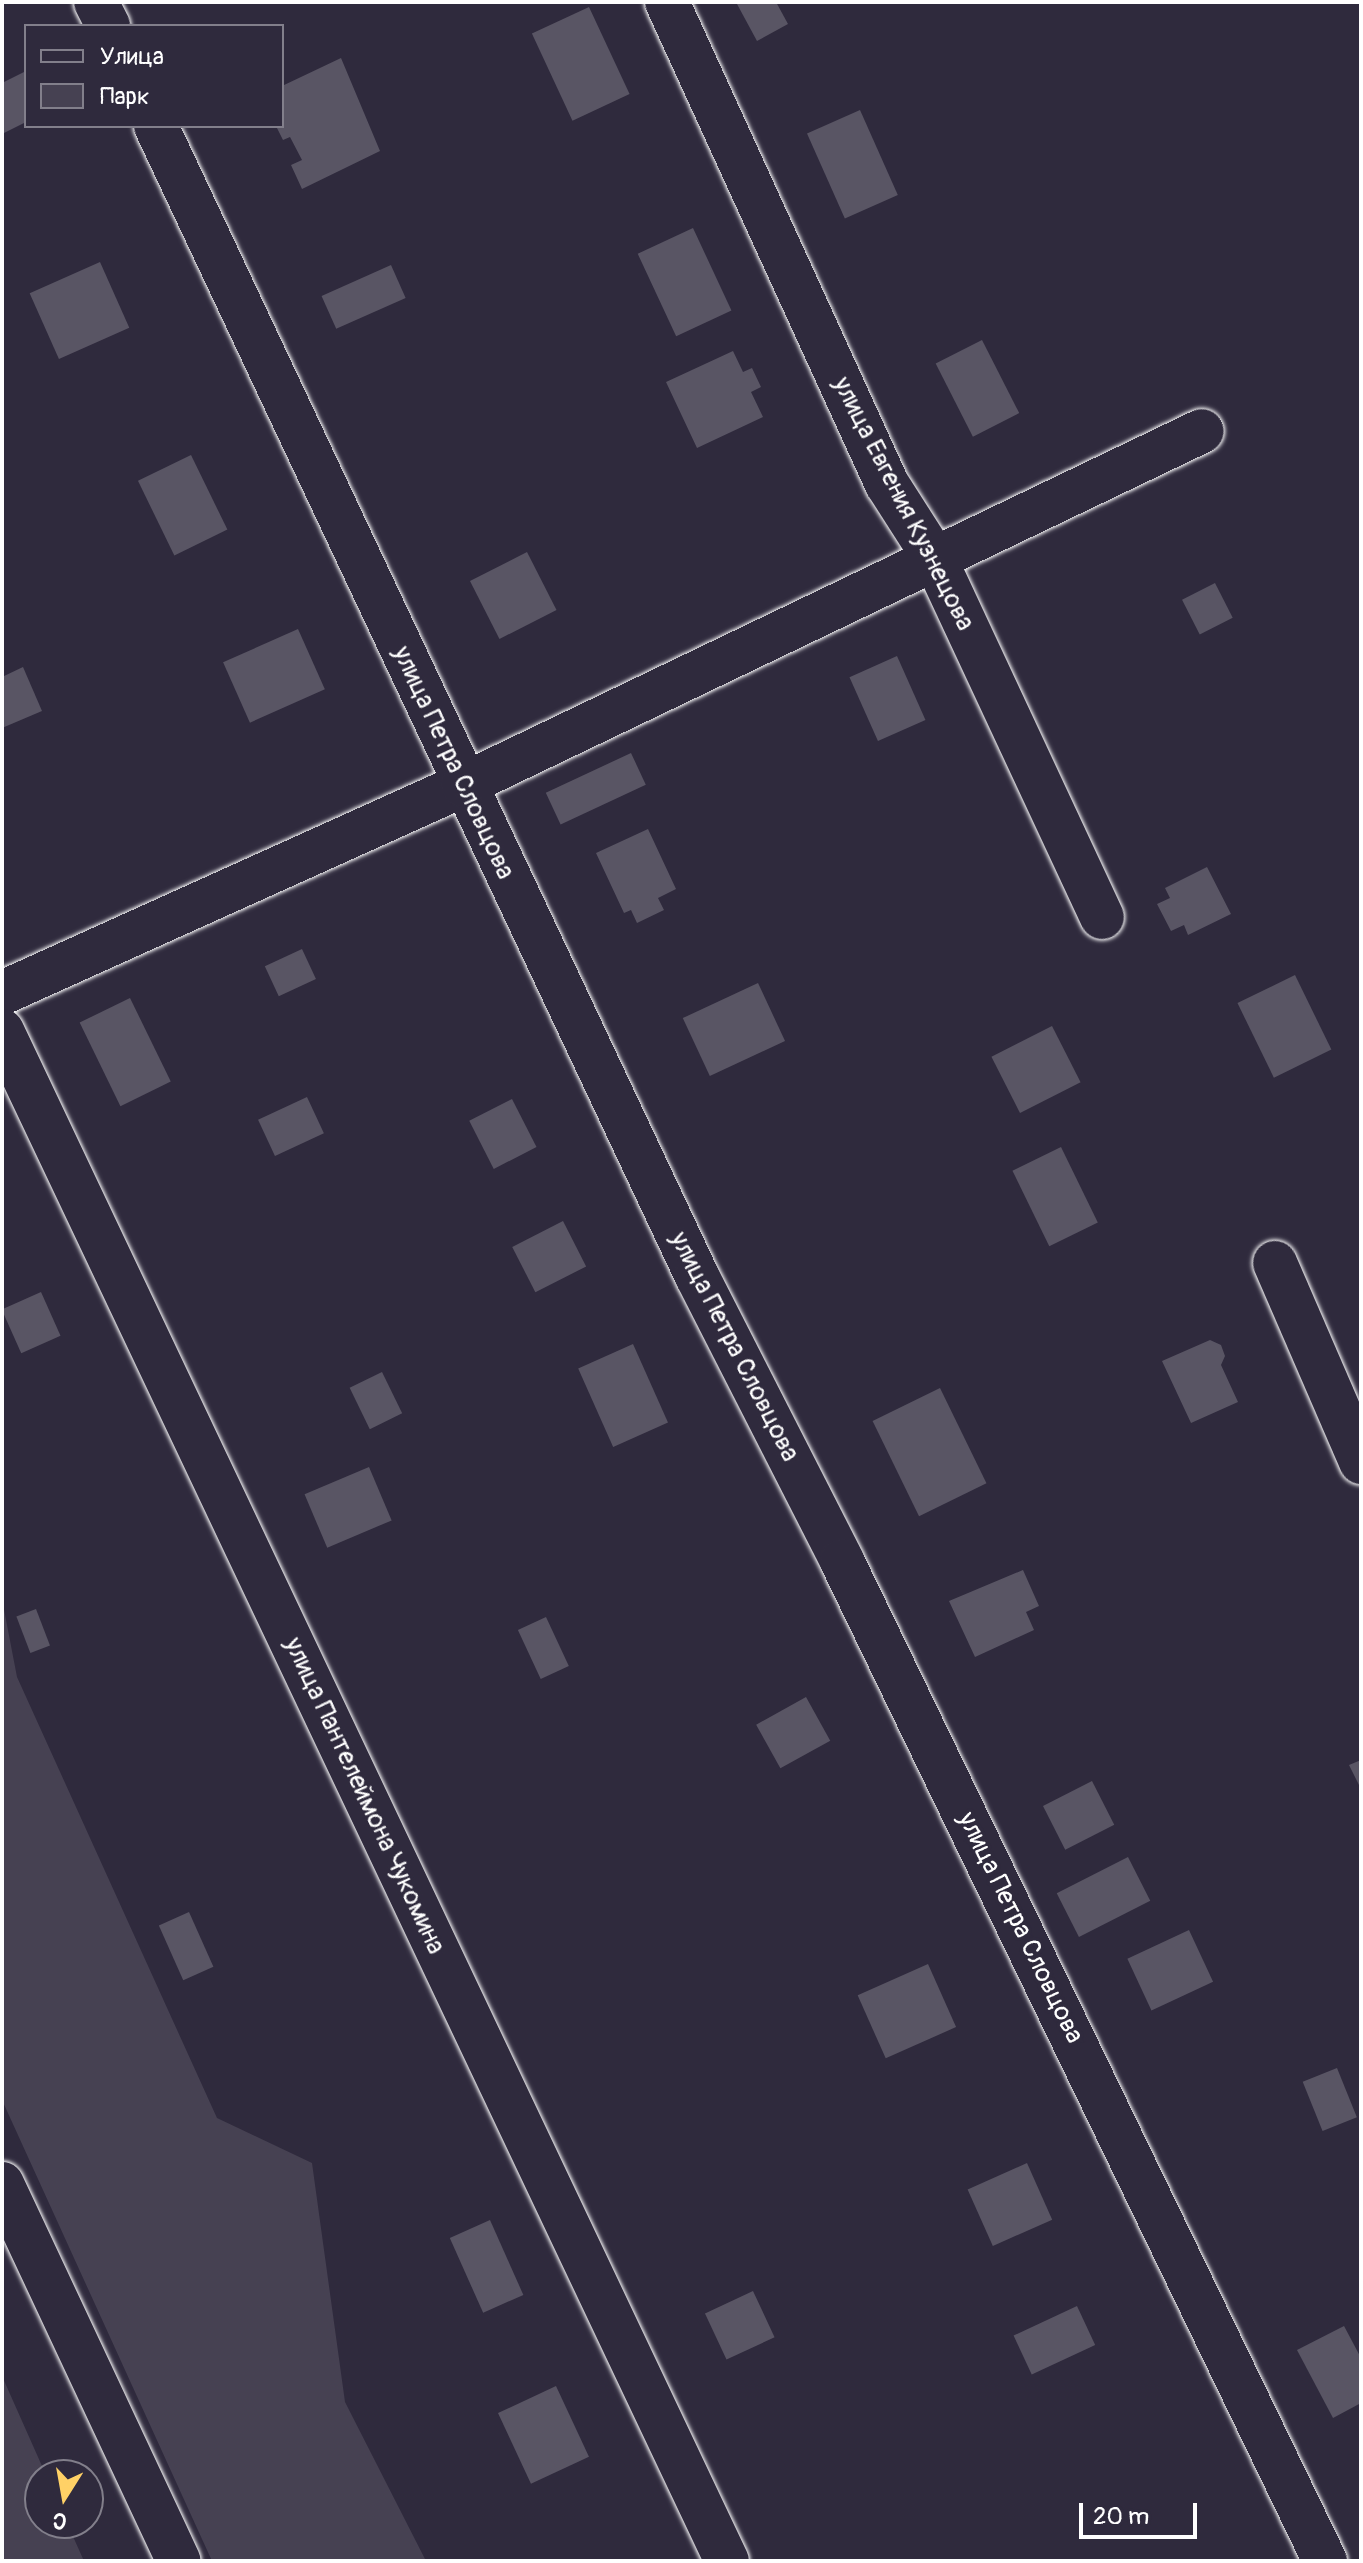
<!DOCTYPE html>
<html>
<head>
<meta charset="utf-8">
<style>
	body { margin:0 }
	#map { position:relative; width:1363px; height:2563px; overflow:hidden; background:#2f2a3d; font-family:Pangolin,sans-serif }
	div>[style] { position:absolute }
	.green>* { inset:0; background:#464152 }
	.building>* { inset:0; background:#595564; transform-origin:0 0 }
	.roads { filter:drop-shadow(0 0 2px #fff) drop-shadow(0 0 2px #fff) }
	.minor>* { height:44px; margin:-22px; padding:0 22px; transform-origin:22px; border-radius:22px; background:#2f2a3d }
	.secondary>* { height:44px; margin:-22px; padding:0 22px; transform-origin:22px; border-radius:22px; background:#2f2a3d }
	span { translate:-50% -50%; white-space:nowrap; text-align:center; line-height:1.15; -webkit-text-stroke:7px #2f2a3d; paint-order:stroke }
	.street-label { font-size:26px; color:#fff }
	.frame { position:absolute; inset:0; border:4px solid #fff; pointer-events:none }
	.legend { position:absolute; left:24px; top:24px; width:260px; height:104px; box-sizing:border-box; background:#2f2a3d; border:2px solid #827f8b; margin:0; padding:10px 14px; list-style:none; font-size:24px; color:#fff }
	.legend li { display:flex; align-items:center; gap:16px; height:40px }
	.legend b { width:40px; border:2px solid #827f8b }
	.north { position:absolute; left:24px; top:2459px; width:80px; height:80px; box-sizing:border-box; background:#2f2a3d; border:2px solid #827f8b; border-radius:50%; rotate:191deg; font-size:22px; font-weight:700; line-height:32px; text-align:center; color:#fff }
	.north::after { content:''; display:block; margin:auto; width:28px; height:36px; background:#ffd166; clip-path:polygon(50% 0,100% 100%,50% 72%,0 100%) }
	.scale { position:absolute; left:1079px; top:2503px; width:118px; height:36px; box-sizing:border-box; border:4px solid #fff; border-top:0; padding-left:10px; font-size:24px; line-height:28px; white-space:nowrap; color:#fff; -webkit-text-stroke:6px #2f2a3d; paint-order:stroke }
</style>
</head>
<body>
<div id="map">
	<div class="green">
		<div style="clip-path:polygon(2px 1599px,17px 1677px,217px 2118px,312px 2163px,345px 2402px,426px 2561px,212px 2561px,2px 2100px)"></div>
		<div style="clip-path:polygon(2px 2376px,46px 2475px,40px 2475px,40px 2523px,67px 2523px,84px 2561px,2px 2561px)"></div>
	</div>
	<div class="building">
		<div style="clip-path:polygon(776px 2px,788px 24px,757px 41px,737px 4px)"></div>
		<div style="left:589px;top:7px;width:96px;height:63px;rotate:65deg"></div>
		<div style="clip-path:polygon(341px 58px,380px 151px,302px 189px,291px 165px,302px 160px,290px 137px,283px 140px,276px 126px,284px 122px,282px 86px)"></div>
		<div style="clip-path:polygon(26px 71px,26px 122px,2px 134px,2px 83px)"></div>
		<div style="left:860px;top:110px;width:93px;height:58px;rotate:66deg"></div>
		<div style="left:693px;top:228px;width:91px;height:61px;rotate:65deg"></div>
		<div style="left:100px;top:262px;width:72px;height:77px;rotate:66deg"></div>
		<div style="left:391px;top:265px;width:36px;height:76px;rotate:66deg"></div>
		<div style="left:982px;top:340px;width:82px;height:52px;rotate:63deg"></div>
		<div style="clip-path:polygon(733px 351px,743px 372px,752px 368px,761px 387px,751px 392px,763px 417px,697px 448px,666px 382px)"></div>
		<div style="left:191px;top:455px;width:83px;height:59px;rotate:64deg"></div>
		<div style="left:527px;top:552px;width:65px;height:64px;rotate:63deg"></div>
		<div style="left:1215px;top:583px;width:39px;height:37px;rotate:63deg"></div>
		<div style="left:298px;top:629px;width:66px;height:82px;rotate:66deg"></div>
		<div style="left:897px;top:656px;width:70px;height:52px;rotate:66deg"></div>
		<div style="clip-path:polygon(23px 667px,42px 711px,2px 728px,2px 677px)"></div>
		<div style="left:631px;top:753px;width:35px;height:94px;rotate:65deg"></div>
		<div style="clip-path:polygon(648px 829px,676px 889px,658px 898px,664px 910px,637px 923px,631px 910px,624px 913px,596px 853px)"></div>
		<div style="clip-path:polygon(1207px 867px,1231px 914px,1188px 935px,1184px 925px,1171px 931px,1157px 904px,1170px 898px,1165px 888px)"></div>
		<div style="left:302px;top:949px;width:33px;height:41px;rotate:65deg"></div>
		<div style="left:1295px;top:975px;width:83px;height:64px;rotate:64deg"></div>
		<div style="left:758px;top:983px;width:64px;height:83px;rotate:65deg"></div>
		<div style="left:130px;top:998px;width:93px;height:56px;rotate:64deg"></div>
		<div style="left:1052px;top:1026px;width:63px;height:68px;rotate:63deg"></div>
		<div style="left:307px;top:1097px;width:40px;height:54px;rotate:65deg"></div>
		<div style="left:512px;top:1099px;width:54px;height:48px;rotate:63deg"></div>
		<div style="left:1061px;top:1147px;width:84px;height:54px;rotate:64deg"></div>
		<div style="left:563px;top:1221px;width:51px;height:57px;rotate:63deg"></div>
		<div style="left:41px;top:1292px;width:48px;height:43px;rotate:66deg"></div>
		<div style="clip-path:polygon(1210px 1340px,1221px 1345px,1225px 1356px,1221px 1365px,1238px 1402px,1191px 1423px,1162px 1361px)"></div>
		<div style="left:633px;top:1344px;width:86px;height:60px;rotate:66deg"></div>
		<div style="left:382px;top:1372px;width:46px;height:36px;rotate:64deg"></div>
		<div style="left:940px;top:1388px;width:106px;height:75px;rotate:64deg"></div>
		<div style="left:369px;top:1467px;width:58px;height:70px;rotate:67deg"></div>
		<div style="clip-path:polygon(1023px 1570px,1039px 1606px,1026px 1612px,1034px 1630px,975px 1657px,949px 1601px)"></div>
		<div style="left:36px;top:1609px;width:39px;height:21px;rotate:69deg"></div>
		<div style="left:546px;top:1617px;width:54px;height:31px;rotate:65deg"></div>
		<div style="left:806px;top:1697px;width:50px;height:57px;rotate:61deg"></div>
		<div style="clip-path:polygon(1361px 1760px,1361px 1789px,1349px 1765px)"></div>
		<div style="left:1092px;top:1781px;width:49px;height:55px;rotate:63deg"></div>
		<div style="left:1128px;top:1857px;width:49px;height:80px;rotate:63deg"></div>
		<div style="left:189px;top:1912px;width:60px;height:33px;rotate:66deg"></div>
		<div style="left:1189px;top:1930px;width:57px;height:68px;rotate:65deg"></div>
		<div style="left:928px;top:1964px;width:69px;height:77px;rotate:66deg"></div>
		<div style="left:1337px;top:2068px;width:53px;height:37px;rotate:68deg"></div>
		<div style="left:1027px;top:2163px;width:62px;height:65px;rotate:66deg"></div>
		<div style="left:490px;top:2220px;width:82px;height:44px;rotate:66deg"></div>
		<div style="left:753px;top:2291px;width:51px;height:53px;rotate:65deg"></div>
		<div style="left:1077px;top:2306px;width:43px;height:70px;rotate:65deg"></div>
		<div style="clip-path:polygon(1344px 2326px,1361px 2358px,1361px 2403px,1333px 2418px,1297px 2350px)"></div>
		<div style="left:556px;top:2386px;width:78px;height:64px;rotate:65deg"></div>
	</div>
	<div class="roads">
		<div class="minor">
			<div style="left:96px;top:2px;width:27px;rotate:63deg"></div>
			<div style="left:667px;top:2px;width:530px;rotate:65.47deg"></div>
			<div style="left:887px;top:484px;width:89px;rotate:57.4deg"></div>
			<div style="left:935px;top:559px;width:395px;rotate:65deg"></div>
			<div style="left:156px;top:126px;width:1271px;rotate:64.81deg"></div>
			<div style="left:697px;top:1276px;width:320px;rotate:63deg"></div>
			<div style="left:842px;top:1561px;width:1111px;rotate:64.22deg"></div>
			<div style="left:2px;top:993px;width:506px;rotate:-24.28deg"></div>
			<div style="left:463px;top:785px;width:819px;rotate:-25.6deg"></div>
			<div style="left:2px;top:1031px;width:1693px;rotate:64.65deg"></div>
			<div style="left:1275px;top:1263px;width:217px;rotate:66.6deg"></div>
		</div>
		<div class="secondary">
			<div style="left:2px;top:2184px;width:416px;rotate:64.9deg"></div>
		</div>
	</div>
	<div class="street-label">
		<span style="left:903px;top:504px;rotate:63deg">улица Евгения Кузнецова</span>
		<span style="left:453px;top:763px;rotate:65deg">улица Петра Словцова</span>
		<span style="left:734px;top:1347px;rotate:63deg">улица Петра Словцова</span>
		<span style="left:364px;top:1796px;rotate:65deg">улица Пантелеймона Чукомина</span>
		<span style="left:1020px;top:1928px;rotate:64deg">улица Петра Словцова</span>
	</div>
	<div class="frame"></div>
	<ul class="legend">
	<li><b style="height:10px;background:#2f2a3d"></b>Улица</li>
	<li><b style="height:22px;background:#464152"></b>Парк</li>
	</ul>
	<div class="north">С</div>
	<div class="scale">20 m</div>
</div>
</body>
</html>
